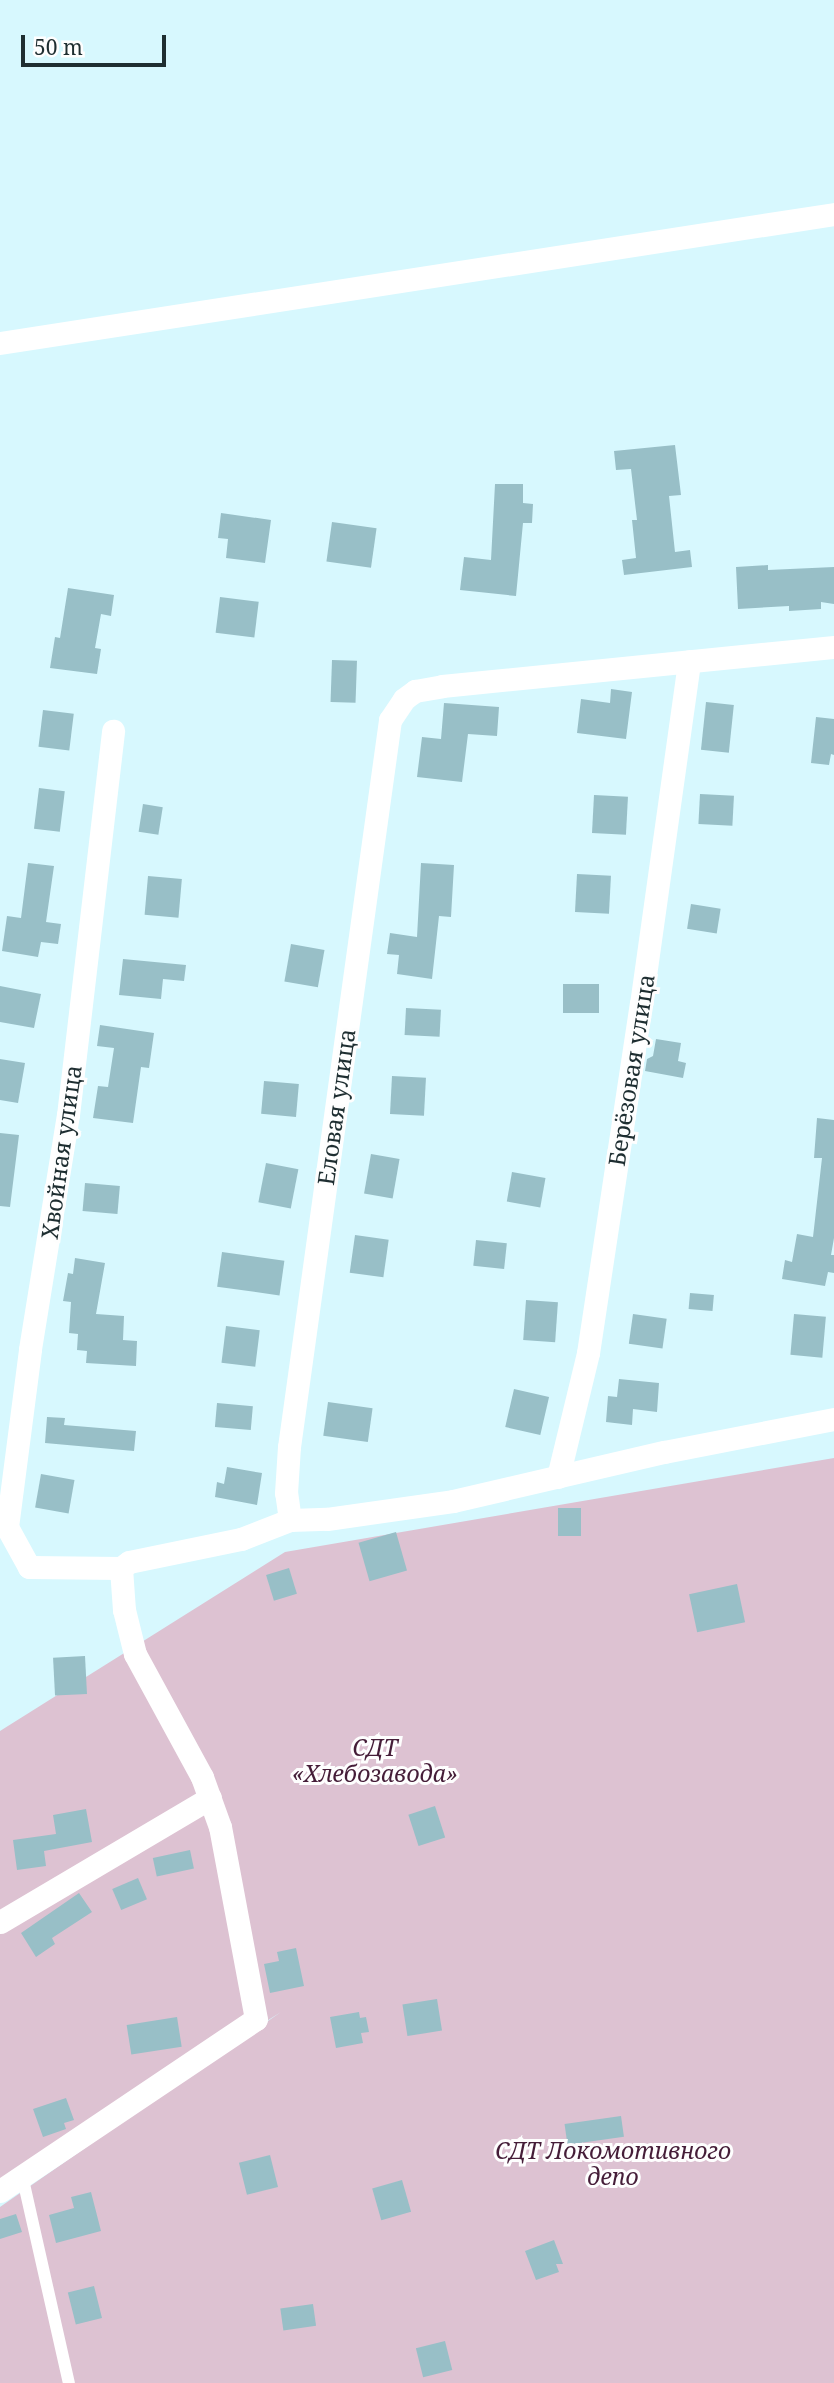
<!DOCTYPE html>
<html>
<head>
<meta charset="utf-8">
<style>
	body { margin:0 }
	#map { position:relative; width:834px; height:2383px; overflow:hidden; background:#d7f8fe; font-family:"Noto Serif",serif }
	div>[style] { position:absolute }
	.green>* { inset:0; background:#ddc2d2 }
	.building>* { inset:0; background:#98bfc7; transform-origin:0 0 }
	.lane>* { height:12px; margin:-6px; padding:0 6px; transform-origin:6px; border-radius:6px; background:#fff }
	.street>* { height:23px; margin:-11.5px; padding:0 11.5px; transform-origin:11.5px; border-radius:11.5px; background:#fff }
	span { translate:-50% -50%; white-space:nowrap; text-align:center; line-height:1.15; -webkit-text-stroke:6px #fefefe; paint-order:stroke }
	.street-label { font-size:23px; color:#1e2e31 }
	.park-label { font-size:23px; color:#451d38; font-style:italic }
	.scale { position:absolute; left:21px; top:35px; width:145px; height:32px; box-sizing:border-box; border:4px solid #1e2e31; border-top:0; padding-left:9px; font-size:21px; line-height:24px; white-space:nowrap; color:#1e2e31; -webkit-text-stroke:5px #fefefe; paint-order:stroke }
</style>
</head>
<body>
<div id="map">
	<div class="green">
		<div style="clip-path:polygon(834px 1458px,834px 2383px,0 2383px,0 2207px,281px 2012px,0 2188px,0 1731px,285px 1552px)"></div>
	</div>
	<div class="building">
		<div style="clip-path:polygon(675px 445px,681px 495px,669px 496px,675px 552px,690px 550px,692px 567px,624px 575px,622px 560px,636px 558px,632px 520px,637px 520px,631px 469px,616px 470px,614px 451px)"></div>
		<div style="clip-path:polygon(495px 484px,523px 484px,523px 503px,533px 504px,532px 523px,523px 523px,516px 596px,460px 590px,464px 557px,491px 560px)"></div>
		<div style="clip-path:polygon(221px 513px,271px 520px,265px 563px,226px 558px,228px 539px,218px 538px)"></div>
		<div style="left:332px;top:522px;width:45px;height:40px;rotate:8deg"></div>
		<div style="clip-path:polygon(768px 565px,768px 570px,834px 567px,834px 604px,821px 602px,821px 609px,789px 611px,789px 606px,738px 609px,736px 567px)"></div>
		<div style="clip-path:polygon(68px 588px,114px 595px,111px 616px,101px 614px,95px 648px,101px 649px,97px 674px,50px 668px,55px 637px,60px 638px)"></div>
		<div style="left:220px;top:597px;width:39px;height:36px;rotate:7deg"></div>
		<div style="left:332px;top:660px;width:25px;height:42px;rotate:2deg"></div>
		<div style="clip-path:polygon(611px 689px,632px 692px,626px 739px,577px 733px,581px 699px,610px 703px)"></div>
		<div style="left:706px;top:702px;width:28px;height:48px;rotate:6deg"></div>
		<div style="clip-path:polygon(444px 703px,499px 707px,497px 736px,468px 734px,462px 782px,417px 777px,422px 737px,441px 739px)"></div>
		<div style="left:43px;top:710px;width:31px;height:37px;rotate:7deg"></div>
		<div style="clip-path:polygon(816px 717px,834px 719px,834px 755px,831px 754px,829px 765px,811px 763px)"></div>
		<div style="left:39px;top:788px;width:26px;height:41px;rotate:7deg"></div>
		<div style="left:700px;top:794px;width:34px;height:30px;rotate:3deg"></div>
		<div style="left:594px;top:795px;width:34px;height:38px;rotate:3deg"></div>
		<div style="left:143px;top:804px;width:20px;height:28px;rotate:9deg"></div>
		<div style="clip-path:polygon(28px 863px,54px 866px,46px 922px,61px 924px,58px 944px,41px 942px,38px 957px,2px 951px,7px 916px,21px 918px)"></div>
		<div style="clip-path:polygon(421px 863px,454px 865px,451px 917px,439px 916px,432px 979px,397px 974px,399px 955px,387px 954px,390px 933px,417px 937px)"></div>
		<div style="left:577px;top:874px;width:34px;height:38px;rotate:3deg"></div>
		<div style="left:148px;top:876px;width:34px;height:39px;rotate:5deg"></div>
		<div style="left:691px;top:904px;width:30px;height:25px;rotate:9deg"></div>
		<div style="left:291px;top:944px;width:34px;height:38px;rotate:10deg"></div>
		<div style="clip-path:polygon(123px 959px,186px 965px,184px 981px,163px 979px,161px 999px,119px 995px)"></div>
		<div style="left:563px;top:984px;width:36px;height:29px"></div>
		<div style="clip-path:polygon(0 986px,41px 994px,34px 1028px,0 1022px)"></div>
		<div style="left:406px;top:1008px;width:35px;height:27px;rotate:3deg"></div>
		<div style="clip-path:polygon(100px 1025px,154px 1033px,149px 1068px,141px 1067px,133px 1123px,93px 1118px,98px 1086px,108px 1087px,114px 1048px,97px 1046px)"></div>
		<div style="clip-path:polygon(656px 1039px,681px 1043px,678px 1061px,686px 1063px,683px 1078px,645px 1071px,647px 1059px,653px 1056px)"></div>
		<div style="clip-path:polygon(0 1059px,25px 1063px,18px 1103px,0 1100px)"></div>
		<div style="left:392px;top:1076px;width:34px;height:38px;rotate:3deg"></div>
		<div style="left:264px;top:1081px;width:35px;height:33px;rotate:5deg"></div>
		<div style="clip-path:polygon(817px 1118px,834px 1120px,834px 1238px,831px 1255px,834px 1255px,834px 1273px,828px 1272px,825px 1286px,782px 1279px,785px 1260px,792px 1262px,797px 1234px,813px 1237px,822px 1158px,814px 1158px)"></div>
		<div style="clip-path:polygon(0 1133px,19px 1135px,10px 1207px,0 1206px)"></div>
		<div style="left:371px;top:1154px;width:29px;height:40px;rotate:10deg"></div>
		<div style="left:266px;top:1163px;width:33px;height:40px;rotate:11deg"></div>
		<div style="left:512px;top:1172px;width:34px;height:30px;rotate:10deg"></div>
		<div style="left:85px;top:1183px;width:35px;height:28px;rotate:5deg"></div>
		<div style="left:355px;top:1235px;width:34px;height:38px;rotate:8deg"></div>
		<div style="left:476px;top:1240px;width:31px;height:26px;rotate:6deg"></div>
		<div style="left:222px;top:1252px;width:63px;height:35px;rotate:8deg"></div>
		<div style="clip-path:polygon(75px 1258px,105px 1263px,96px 1314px,124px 1316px,123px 1340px,137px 1341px,136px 1366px,86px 1363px,87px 1351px,77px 1350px,78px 1334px,69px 1333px,71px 1302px,63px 1301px,68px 1273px,73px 1274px)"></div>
		<div style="left:690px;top:1293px;width:24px;height:16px;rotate:5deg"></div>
		<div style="left:526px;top:1300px;width:32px;height:40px;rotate:4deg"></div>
		<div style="left:633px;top:1314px;width:34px;height:30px;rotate:8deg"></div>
		<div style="left:794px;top:1314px;width:32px;height:41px;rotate:5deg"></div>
		<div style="left:226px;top:1326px;width:34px;height:37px;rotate:7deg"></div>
		<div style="clip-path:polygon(619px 1379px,659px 1383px,657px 1412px,633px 1409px,632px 1425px,606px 1422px,608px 1396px,617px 1397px)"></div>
		<div style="left:514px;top:1389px;width:36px;height:39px;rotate:13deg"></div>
		<div style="left:328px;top:1402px;width:45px;height:34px;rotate:8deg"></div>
		<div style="left:217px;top:1403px;width:36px;height:24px;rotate:5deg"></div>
		<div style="clip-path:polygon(47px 1417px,65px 1418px,64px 1425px,136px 1431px,134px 1451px,45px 1443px)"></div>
		<div style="clip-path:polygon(227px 1467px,262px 1473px,257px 1505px,215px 1497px,217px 1482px,224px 1484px)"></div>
		<div style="left:41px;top:1474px;width:34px;height:34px;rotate:10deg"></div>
		<div style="left:558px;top:1508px;width:23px;height:28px"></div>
		<div style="left:396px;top:1532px;width:40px;height:39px;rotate:74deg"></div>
		<div style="left:289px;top:1568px;width:27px;height:24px;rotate:73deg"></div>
		<div style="left:737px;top:1584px;width:39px;height:49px;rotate:78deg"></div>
		<div style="left:85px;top:1656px;width:38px;height:32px;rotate:87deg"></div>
		<div style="left:435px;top:1806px;width:33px;height:28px;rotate:72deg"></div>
		<div style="clip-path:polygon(86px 1809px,92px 1842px,44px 1851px,46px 1866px,17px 1870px,13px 1840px,56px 1834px,53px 1815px)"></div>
		<div style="left:190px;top:1850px;width:19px;height:38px;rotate:78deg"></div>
		<div style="left:138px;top:1878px;width:23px;height:28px;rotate:67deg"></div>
		<div style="clip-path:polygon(79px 1893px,92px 1912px,52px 1938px,55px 1944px,36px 1957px,21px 1933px)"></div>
		<div style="clip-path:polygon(296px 1948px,304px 1986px,270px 1993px,264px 1964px,279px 1961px,277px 1952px)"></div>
		<div style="left:437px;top:1999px;width:32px;height:35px;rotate:81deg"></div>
		<div style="clip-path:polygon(359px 2012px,360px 2018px,366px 2017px,369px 2032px,361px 2033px,363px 2043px,336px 2048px,330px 2017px)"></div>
		<div style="left:177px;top:2017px;width:30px;height:51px;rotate:81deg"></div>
		<div style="clip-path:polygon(66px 2098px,74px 2120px,64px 2123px,66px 2129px,43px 2137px,33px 2109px)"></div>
		<div style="left:621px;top:2116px;width:21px;height:57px;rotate:82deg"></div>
		<div style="left:270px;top:2155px;width:33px;height:32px;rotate:76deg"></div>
		<div style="left:402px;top:2180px;width:33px;height:31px;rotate:74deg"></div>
		<div style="clip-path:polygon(91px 2192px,101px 2231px,56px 2243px,49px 2215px,74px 2208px,71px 2197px)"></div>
		<div style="clip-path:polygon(16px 2214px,22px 2232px,0 2239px,0 2219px)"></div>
		<div style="clip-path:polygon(554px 2240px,563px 2264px,556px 2264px,559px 2272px,536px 2280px,525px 2251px)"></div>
		<div style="left:94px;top:2286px;width:33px;height:27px;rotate:76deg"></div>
		<div style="left:313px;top:2304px;width:22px;height:33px;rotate:82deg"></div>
		<div style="left:445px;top:2341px;width:30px;height:30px;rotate:76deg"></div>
	</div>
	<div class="lane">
		<div style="left:22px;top:2175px;width:213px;rotate:77.3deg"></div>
	</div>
	<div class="street">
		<div style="left:0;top:343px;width:844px;rotate:-8.79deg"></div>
		<div style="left:558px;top:1477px;width:128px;rotate:-76.4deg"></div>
		<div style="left:588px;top:1353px;width:353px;rotate:-81.4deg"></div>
		<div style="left:641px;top:1004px;width:346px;rotate:-82deg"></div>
		<div style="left:290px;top:1520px;width:27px;rotate:-98deg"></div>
		<div style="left:286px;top:1493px;width:46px;rotate:-86.3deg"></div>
		<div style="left:289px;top:1447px;width:734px;rotate:-82.09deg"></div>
		<div style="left:390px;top:720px;width:25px;rotate:-56deg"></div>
		<div style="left:404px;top:699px;width:14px;rotate:-36deg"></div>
		<div style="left:415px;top:691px;width:27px;rotate:-10deg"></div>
		<div style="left:442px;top:686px;width:394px;rotate:-5.7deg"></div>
		<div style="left:121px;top:1568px;width:10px;rotate:-37deg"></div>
		<div style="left:129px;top:1562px;width:114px;rotate:-11.6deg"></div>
		<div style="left:241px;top:1539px;width:53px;rotate:-21.2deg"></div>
		<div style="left:290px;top:1520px;width:37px;rotate:-2deg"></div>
		<div style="left:327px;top:1519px;width:127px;rotate:-8.1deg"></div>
		<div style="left:453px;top:1501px;width:217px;rotate:-13.1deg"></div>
		<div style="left:664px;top:1452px;width:173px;rotate:-11deg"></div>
		<div style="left:0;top:1922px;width:244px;rotate:-30.6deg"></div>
		<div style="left:0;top:2191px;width:308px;rotate:-33.9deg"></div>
		<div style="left:256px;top:2019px;width:195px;rotate:-100.6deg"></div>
		<div style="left:220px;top:1827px;width:53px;rotate:-109.8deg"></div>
		<div style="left:202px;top:1777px;width:140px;rotate:-118.6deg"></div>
		<div style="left:135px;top:1654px;width:45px;rotate:-104deg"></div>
		<div style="left:124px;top:1610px;width:42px;rotate:-94.1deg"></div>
		<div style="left:121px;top:1568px;width:92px;rotate:-179.4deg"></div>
		<div style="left:29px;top:1567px;width:46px;rotate:-118.8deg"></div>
		<div style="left:7px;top:1527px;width:179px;rotate:-82.6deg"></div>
		<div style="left:30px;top:1349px;width:237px;rotate:-80.8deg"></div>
		<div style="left:68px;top:1115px;width:387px;rotate:-83.3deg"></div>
	</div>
	<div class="street-label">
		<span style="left:631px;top:1070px;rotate:-81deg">Берёзовая улица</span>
		<span style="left:336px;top:1107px;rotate:-82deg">Еловая улица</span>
		<span style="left:61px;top:1152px;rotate:-82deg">Хвойная улица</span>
	</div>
	<div class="park-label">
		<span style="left:375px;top:1760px">СДТ<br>«Хлебозавода»</span>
		<span style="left:613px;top:2163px">СДТ Локомотивного<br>депо</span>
	</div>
	<div class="scale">50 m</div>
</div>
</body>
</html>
